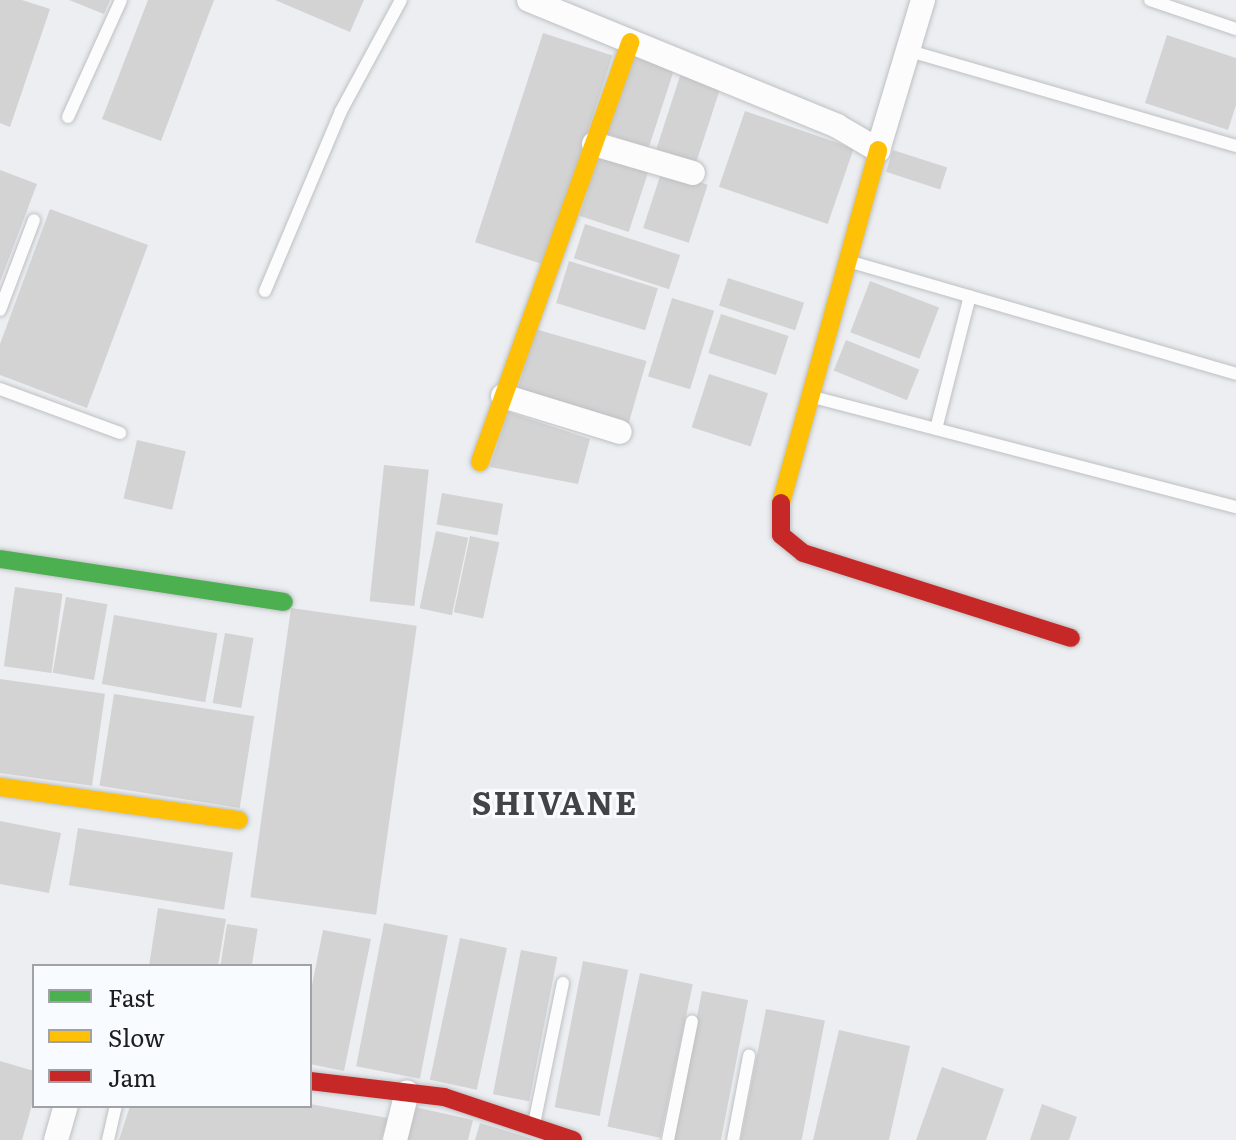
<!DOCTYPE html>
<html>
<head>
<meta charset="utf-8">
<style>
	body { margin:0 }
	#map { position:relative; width:1236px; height:1140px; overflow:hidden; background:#eceef1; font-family:Literata,serif }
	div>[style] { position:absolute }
	.building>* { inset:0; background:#d3d3d4; transform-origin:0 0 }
	.roads { filter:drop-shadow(0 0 2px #bec0c2) drop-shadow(0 0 2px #bec0c2) }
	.lane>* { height:12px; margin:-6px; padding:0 6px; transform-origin:6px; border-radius:6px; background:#fcfcfd }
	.street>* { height:24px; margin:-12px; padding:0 12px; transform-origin:12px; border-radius:12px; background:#fcfcfd }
	.fast>* { height:18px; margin:-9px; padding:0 9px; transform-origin:9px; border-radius:9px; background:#4caf50 }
	.slow>* { height:18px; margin:-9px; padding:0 9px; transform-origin:9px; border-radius:9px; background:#ffc107 }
	.jam>* { height:18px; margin:-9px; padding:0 9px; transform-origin:9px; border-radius:9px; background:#c62828 }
	span { translate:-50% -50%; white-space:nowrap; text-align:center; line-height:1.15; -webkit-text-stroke:6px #f8fbff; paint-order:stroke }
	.district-label { font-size:32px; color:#414347; font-weight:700; letter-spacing:2px }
	.legend { position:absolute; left:32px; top:964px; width:280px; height:144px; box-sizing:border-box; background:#f8fbff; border:2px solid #a0a2a5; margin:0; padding:10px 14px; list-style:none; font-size:24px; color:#1c1d1f }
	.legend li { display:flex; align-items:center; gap:16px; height:40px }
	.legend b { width:40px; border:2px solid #a0a2a5 }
</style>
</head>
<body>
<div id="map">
	<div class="building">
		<div style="clip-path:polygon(0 0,22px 0,50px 9px,10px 127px,0 123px)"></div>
		<div style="clip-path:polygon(69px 0,110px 0,104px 14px)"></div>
		<div style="clip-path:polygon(148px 0,214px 0,161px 141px,102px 119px)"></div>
		<div style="clip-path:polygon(275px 0,364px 0,350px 32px)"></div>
		<div style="left:543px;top:33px;width:73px;height:220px;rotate:18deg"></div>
		<div style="clip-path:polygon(1167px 35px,1236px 58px,1236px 105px,1228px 130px,1145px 103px)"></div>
		<div style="left:630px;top:50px;width:48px;height:87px;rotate:18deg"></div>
		<div style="left:682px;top:70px;width:42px;height:83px;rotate:18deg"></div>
		<div style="left:745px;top:111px;width:115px;height:80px;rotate:19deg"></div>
		<div style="left:893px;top:150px;width:57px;height:23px;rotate:18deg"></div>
		<div style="left:599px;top:155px;width:52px;height:64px;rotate:18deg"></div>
		<div style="clip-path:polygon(0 170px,37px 184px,0 282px)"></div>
		<div style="left:662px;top:170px;width:48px;height:61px;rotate:18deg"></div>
		<div style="clip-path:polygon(50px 209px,148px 245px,87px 408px,0 375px,0 344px)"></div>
		<div style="left:585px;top:224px;width:100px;height:36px;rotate:18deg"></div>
		<div style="left:569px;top:261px;width:93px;height:44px;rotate:17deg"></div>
		<div style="left:728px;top:278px;width:80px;height:29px;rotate:18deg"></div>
		<div style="left:870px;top:281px;width:74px;height:55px;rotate:21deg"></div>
		<div style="left:672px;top:298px;width:44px;height:82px;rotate:17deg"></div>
		<div style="left:721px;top:314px;width:71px;height:41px;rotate:18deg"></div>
		<div style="left:535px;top:329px;width:116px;height:71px;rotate:16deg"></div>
		<div style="left:846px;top:340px;width:79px;height:33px;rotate:22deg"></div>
		<div style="left:709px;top:374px;width:62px;height:56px;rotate:18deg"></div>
		<div style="clip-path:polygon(508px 412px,590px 439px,578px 484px,490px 467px)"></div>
		<div style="left:137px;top:440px;width:50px;height:60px;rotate:13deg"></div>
		<div style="left:384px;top:465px;width:45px;height:137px;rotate:6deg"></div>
		<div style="left:442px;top:493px;width:62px;height:32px;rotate:10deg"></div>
		<div style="left:436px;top:531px;width:33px;height:79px;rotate:12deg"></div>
		<div style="left:470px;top:536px;width:30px;height:78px;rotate:12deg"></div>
		<div style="left:15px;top:587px;width:48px;height:80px;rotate:8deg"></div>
		<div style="left:66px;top:597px;width:42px;height:77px;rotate:10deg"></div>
		<div style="left:291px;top:608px;width:127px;height:292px;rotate:8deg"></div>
		<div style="left:114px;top:615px;width:105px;height:70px;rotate:10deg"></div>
		<div style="left:225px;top:633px;width:29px;height:71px;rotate:10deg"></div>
		<div style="left:0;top:679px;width:106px;height:93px;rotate:8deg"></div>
		<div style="left:114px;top:694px;width:142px;height:93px;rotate:9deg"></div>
		<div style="clip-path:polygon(0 821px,61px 833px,49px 893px,0 884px)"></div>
		<div style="left:78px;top:828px;width:157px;height:58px;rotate:9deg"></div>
		<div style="clip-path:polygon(158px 908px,226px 919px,218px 966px,149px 966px)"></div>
		<div style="left:384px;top:923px;width:65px;height:146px;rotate:11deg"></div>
		<div style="left:227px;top:924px;width:31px;height:43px;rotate:9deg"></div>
		<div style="clip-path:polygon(323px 930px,371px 939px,344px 1071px,310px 1064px,310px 995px)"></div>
		<div style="left:460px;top:938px;width:48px;height:145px;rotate:12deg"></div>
		<div style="left:521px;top:950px;width:37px;height:147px;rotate:11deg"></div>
		<div style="left:583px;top:961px;width:46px;height:149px;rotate:11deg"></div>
		<div style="left:640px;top:973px;width:54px;height:157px;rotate:12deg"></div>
		<div style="left:702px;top:991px;width:47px;height:152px;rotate:11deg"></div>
		<div style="left:766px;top:1009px;width:60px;height:134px;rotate:11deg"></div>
		<div style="clip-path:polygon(839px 1030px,910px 1046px,889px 1140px,813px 1140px)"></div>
		<div style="clip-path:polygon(0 1061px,34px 1071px,34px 1098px,22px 1140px,0 1140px)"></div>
		<div style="clip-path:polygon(942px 1067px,1004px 1089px,986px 1140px,916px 1140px)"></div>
		<div style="clip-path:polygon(1042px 1104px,1077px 1117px,1069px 1140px,1030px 1140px)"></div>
		<div style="clip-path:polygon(130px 1106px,310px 1104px,388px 1118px,381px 1140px,119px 1140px)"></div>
		<div style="clip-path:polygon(410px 1106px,473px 1120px,468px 1140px,402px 1140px)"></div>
		<div style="clip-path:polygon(480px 1123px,536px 1140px,475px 1140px)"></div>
	</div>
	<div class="roads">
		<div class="lane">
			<div style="left:1150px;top:0;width:91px;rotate:18.6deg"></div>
			<div style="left:906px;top:50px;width:344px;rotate:16.2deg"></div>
			<div style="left:68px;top:117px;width:128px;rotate:-65.6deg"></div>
			<div style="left:848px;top:261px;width:404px;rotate:16.2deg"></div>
			<div style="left:265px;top:291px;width:195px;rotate:-67.1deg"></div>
			<div style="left:341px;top:111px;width:126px;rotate:-61.6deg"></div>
			<div style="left:0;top:310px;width:96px;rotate:-69.3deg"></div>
			<div style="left:0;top:389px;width:128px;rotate:20.1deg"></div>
			<div style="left:813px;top:397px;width:437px;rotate:14.6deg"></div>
			<div style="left:936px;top:429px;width:137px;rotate:-75.7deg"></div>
			<div style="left:534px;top:1124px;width:144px;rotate:-78.4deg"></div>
			<div style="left:108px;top:1140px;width:35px;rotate:-77deg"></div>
			<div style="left:668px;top:1140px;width:121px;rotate:-78.6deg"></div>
			<div style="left:733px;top:1140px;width:86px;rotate:-79.2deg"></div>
		</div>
		<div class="street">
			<div style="left:529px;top:0;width:333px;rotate:22.2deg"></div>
			<div style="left:837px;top:126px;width:48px;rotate:30.3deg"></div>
			<div style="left:878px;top:150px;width:157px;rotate:-73.3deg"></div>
			<div style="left:594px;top:144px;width:103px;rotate:16.3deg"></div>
			<div style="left:503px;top:396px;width:122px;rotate:17.1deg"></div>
			<div style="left:56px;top:1140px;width:35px;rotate:-74deg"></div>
			<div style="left:395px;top:1140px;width:49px;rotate:-76deg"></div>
		</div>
		<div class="fast">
			<div style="left:0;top:559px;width:287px;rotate:8.6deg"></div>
		</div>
		<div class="slow">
			<div style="left:480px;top:462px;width:446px;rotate:-70.3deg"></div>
			<div style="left:781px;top:503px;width:366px;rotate:-74.6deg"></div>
			<div style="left:0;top:787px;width:241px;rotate:7.9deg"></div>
		</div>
		<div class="jam">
			<div style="left:781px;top:503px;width:32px;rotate:90deg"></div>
			<div style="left:781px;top:535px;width:28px;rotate:39deg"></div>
			<div style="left:803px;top:553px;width:281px;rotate:17.6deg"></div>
			<div style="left:310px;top:1081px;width:135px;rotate:6.8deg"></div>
			<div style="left:444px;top:1097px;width:136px;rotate:18.4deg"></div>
		</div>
	</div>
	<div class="district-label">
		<span style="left:555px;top:801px">SHIVANE</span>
	</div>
	<ul class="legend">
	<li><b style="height:10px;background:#4caf50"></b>Fast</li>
	<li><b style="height:10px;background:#ffc107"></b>Slow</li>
	<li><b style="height:10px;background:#c62828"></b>Jam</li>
	</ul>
</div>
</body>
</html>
